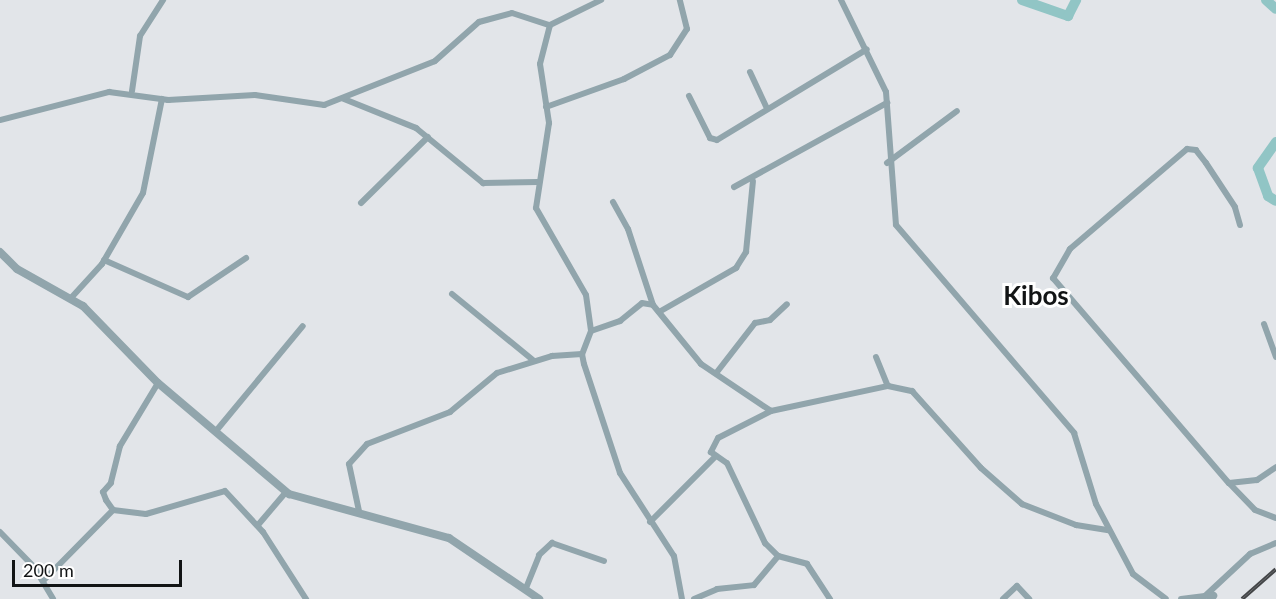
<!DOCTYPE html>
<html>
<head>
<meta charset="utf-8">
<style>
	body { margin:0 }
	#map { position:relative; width:1276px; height:599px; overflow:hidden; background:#e2e5e9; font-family:Lato,sans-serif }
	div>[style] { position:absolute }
	.river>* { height:10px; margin:-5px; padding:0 5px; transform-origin:5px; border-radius:5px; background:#91c5c5 }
	.minor>* { height:6px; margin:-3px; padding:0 3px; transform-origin:3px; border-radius:3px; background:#91a5ac }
	.tertiary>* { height:8px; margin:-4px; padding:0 4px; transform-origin:4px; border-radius:4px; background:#91a5ac }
	.rail>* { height:4px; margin-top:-2px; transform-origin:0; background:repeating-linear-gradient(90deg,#fff 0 4.5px,#444648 0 9px); box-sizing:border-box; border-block:2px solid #444648 }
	span { translate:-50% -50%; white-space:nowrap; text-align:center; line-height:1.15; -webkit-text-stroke:6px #fff; paint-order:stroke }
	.district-label { font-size:26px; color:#121415; font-weight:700 }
	.scale { position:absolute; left:12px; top:560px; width:170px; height:27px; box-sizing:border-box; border:3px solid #121415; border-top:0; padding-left:8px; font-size:18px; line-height:21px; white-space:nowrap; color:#121415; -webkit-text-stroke:4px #fff; paint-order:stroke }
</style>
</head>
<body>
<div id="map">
	<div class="river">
		<div style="left:1022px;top:0;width:49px;rotate:19.2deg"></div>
		<div style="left:1068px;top:16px;width:18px;rotate:-63deg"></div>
		<div style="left:1266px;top:0;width:13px;rotate:42deg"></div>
		<div style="left:1276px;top:142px;width:32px;rotate:125deg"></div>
		<div style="left:1258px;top:168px;width:30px;rotate:70deg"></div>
		<div style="left:1268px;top:196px;width:9px;rotate:32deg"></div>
	</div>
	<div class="minor">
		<div style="left:841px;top:0;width:102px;rotate:63.9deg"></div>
		<div style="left:886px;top:92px;width:133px;rotate:85.7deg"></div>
		<div style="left:896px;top:225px;width:274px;rotate:49.4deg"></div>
		<div style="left:1074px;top:433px;width:74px;rotate:72.8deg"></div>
		<div style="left:1096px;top:504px;width:79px;rotate:62.1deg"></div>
		<div style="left:1133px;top:574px;width:41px;rotate:37.1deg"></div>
		<div style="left:550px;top:25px;width:40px;rotate:104.4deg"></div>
		<div style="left:540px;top:64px;width:60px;rotate:81.3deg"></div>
		<div style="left:549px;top:123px;width:86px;rotate:98.7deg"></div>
		<div style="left:536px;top:208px;width:100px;rotate:60.1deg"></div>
		<div style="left:586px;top:295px;width:36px;rotate:82deg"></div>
		<div style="left:591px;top:331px;width:25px;rotate:111deg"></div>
		<div style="left:582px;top:354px;width:10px;rotate:79deg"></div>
		<div style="left:584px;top:364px;width:115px;rotate:71.7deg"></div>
		<div style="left:620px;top:473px;width:99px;rotate:57deg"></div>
		<div style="left:674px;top:556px;width:44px;rotate:79.5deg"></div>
		<div style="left:750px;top:72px;width:38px;rotate:65deg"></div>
		<div style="left:132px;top:91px;width:56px;rotate:-81.7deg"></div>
		<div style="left:140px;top:36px;width:43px;rotate:-57.4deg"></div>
		<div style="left:689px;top:96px;width:47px;rotate:63.4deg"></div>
		<div style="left:710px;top:138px;width:7px;rotate:16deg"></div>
		<div style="left:717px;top:140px;width:175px;rotate:-31.2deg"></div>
		<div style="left:344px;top:99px;width:78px;rotate:21.9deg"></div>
		<div style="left:416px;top:128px;width:87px;rotate:39.4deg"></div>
		<div style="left:483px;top:183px;width:55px;rotate:-1deg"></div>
		<div style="left:546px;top:107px;width:83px;rotate:-19.7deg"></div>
		<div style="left:624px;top:79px;width:52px;rotate:-27.6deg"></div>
		<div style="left:670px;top:55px;width:31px;rotate:-57deg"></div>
		<div style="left:687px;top:29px;width:30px;rotate:-104deg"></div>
		<div style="left:0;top:120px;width:113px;rotate:-14.4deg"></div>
		<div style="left:109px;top:92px;width:60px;rotate:7.7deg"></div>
		<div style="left:168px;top:100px;width:87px;rotate:-3.3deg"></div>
		<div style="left:255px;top:95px;width:70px;rotate:8.2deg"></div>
		<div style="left:324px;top:105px;width:119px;rotate:-21.6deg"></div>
		<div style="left:435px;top:61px;width:59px;rotate:-41.6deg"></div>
		<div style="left:479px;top:22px;width:34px;rotate:-15deg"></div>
		<div style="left:512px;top:13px;width:40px;rotate:18deg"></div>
		<div style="left:550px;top:25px;width:57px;rotate:-26.1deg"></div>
		<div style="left:887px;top:163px;width:87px;rotate:-36.6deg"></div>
		<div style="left:734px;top:187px;width:175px;rotate:-28.8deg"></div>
		<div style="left:613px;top:202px;width:31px;rotate:61deg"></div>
		<div style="left:628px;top:229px;width:80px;rotate:71.8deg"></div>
		<div style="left:361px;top:203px;width:94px;rotate:-44.6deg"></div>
		<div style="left:1240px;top:225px;width:19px;rotate:-106deg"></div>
		<div style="left:1235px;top:207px;width:53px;rotate:-123.4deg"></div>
		<div style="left:1206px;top:163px;width:16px;rotate:-128deg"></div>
		<div style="left:1196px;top:150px;width:9px;rotate:-174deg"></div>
		<div style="left:1187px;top:149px;width:154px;rotate:139.5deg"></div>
		<div style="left:1070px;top:249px;width:34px;rotate:120deg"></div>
		<div style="left:1053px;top:278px;width:270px;rotate:49.4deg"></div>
		<div style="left:1229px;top:483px;width:37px;rotate:46deg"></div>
		<div style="left:1255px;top:510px;width:22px;rotate:21deg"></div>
		<div style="left:104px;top:260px;width:92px;rotate:23.8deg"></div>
		<div style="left:188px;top:297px;width:70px;rotate:-33.9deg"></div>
		<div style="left:452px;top:294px;width:104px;rotate:39.2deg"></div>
		<div style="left:71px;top:298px;width:46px;rotate:-47.6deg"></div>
		<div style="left:102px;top:264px;width:82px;rotate:-60deg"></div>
		<div style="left:143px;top:193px;width:96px;rotate:-78.6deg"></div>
		<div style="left:659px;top:312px;width:89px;rotate:-29.7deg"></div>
		<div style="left:736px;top:268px;width:19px;rotate:-58deg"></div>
		<div style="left:746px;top:252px;width:71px;rotate:-84.4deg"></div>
		<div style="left:1264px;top:324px;width:35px;rotate:70deg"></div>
		<div style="left:591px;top:331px;width:31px;rotate:-19deg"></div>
		<div style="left:620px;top:321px;width:28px;rotate:-39deg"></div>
		<div style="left:642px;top:303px;width:11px;rotate:10deg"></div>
		<div style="left:653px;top:305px;width:76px;rotate:50.9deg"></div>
		<div style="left:701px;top:364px;width:84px;rotate:33.9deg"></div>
		<div style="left:771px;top:411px;width:120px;rotate:-12.1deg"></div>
		<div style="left:888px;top:386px;width:25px;rotate:12deg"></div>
		<div style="left:912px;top:391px;width:103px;rotate:48.1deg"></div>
		<div style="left:981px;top:468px;width:55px;rotate:41.3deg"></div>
		<div style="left:1022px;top:504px;width:58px;rotate:21.3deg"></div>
		<div style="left:1076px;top:525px;width:33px;rotate:9deg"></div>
		<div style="left:876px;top:357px;width:31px;rotate:68deg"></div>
		<div style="left:717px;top:372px;width:62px;rotate:-52.2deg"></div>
		<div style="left:755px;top:323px;width:15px;rotate:-11deg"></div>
		<div style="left:770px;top:320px;width:23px;rotate:-43deg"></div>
		<div style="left:158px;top:383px;width:74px;rotate:121.1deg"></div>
		<div style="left:120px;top:446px;width:38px;rotate:104deg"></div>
		<div style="left:111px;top:483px;width:12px;rotate:132deg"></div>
		<div style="left:103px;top:492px;width:9px;rotate:69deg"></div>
		<div style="left:106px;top:500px;width:12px;rotate:55deg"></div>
		<div style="left:113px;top:510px;width:33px;rotate:7deg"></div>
		<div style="left:146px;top:514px;width:82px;rotate:-16.2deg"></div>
		<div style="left:225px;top:491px;width:56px;rotate:47.2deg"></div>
		<div style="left:263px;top:532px;width:80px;rotate:57.3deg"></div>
		<div style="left:771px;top:411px;width:59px;rotate:153deg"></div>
		<div style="left:718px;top:438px;width:16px;rotate:117deg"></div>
		<div style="left:711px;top:452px;width:19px;rotate:35deg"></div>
		<div style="left:727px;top:463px;width:89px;rotate:64.6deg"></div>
		<div style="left:765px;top:543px;width:18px;rotate:45deg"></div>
		<div style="left:778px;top:556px;width:30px;rotate:15deg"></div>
		<div style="left:807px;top:564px;width:42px;rotate:56.7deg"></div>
		<div style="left:216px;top:431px;width:136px;rotate:-50.4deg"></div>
		<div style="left:1229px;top:483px;width:28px;rotate:-6deg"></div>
		<div style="left:1257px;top:480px;width:23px;rotate:-34deg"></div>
		<div style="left:359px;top:511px;width:48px;rotate:-102deg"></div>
		<div style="left:349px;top:464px;width:27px;rotate:-48deg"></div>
		<div style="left:367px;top:444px;width:89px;rotate:-21.1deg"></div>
		<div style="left:450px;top:412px;width:61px;rotate:-39.7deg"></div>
		<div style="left:497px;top:373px;width:58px;rotate:-17.2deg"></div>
		<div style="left:552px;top:356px;width:30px;rotate:-4deg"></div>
		<div style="left:650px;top:522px;width:93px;rotate:-45deg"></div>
		<div style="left:258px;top:525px;width:43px;rotate:-49.7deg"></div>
		<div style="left:0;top:532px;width:49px;rotate:45.8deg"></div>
		<div style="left:34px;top:567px;width:37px;rotate:59deg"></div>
		<div style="left:43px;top:581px;width:100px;rotate:-45.4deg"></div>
		<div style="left:526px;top:588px;width:35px;rotate:-68deg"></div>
		<div style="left:539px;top:555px;width:18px;rotate:-43deg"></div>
		<div style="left:552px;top:543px;width:55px;rotate:19.1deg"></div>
		<div style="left:1205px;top:596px;width:62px;rotate:-43deg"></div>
		<div style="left:1250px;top:554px;width:28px;rotate:-23deg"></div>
		<div style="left:694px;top:599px;width:25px;rotate:-23deg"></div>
		<div style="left:717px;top:589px;width:37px;rotate:-6deg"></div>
		<div style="left:754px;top:585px;width:38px;rotate:-50deg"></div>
		<div style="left:1003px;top:599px;width:19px;rotate:-43deg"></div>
		<div style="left:1017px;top:586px;width:18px;rotate:47deg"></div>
		<div style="left:1181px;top:599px;width:26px;rotate:-7deg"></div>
	</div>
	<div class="tertiary">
		<div style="left:0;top:252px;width:24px;rotate:45deg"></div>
		<div style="left:17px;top:269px;width:76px;rotate:29.3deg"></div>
		<div style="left:83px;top:306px;width:107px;rotate:45.8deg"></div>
		<div style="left:158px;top:383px;width:172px;rotate:40.3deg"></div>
		<div style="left:289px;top:494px;width:166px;rotate:15.4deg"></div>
		<div style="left:449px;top:538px;width:109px;rotate:34.1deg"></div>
		<div style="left:1211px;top:599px;width:4px;rotate:-56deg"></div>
	</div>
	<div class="rail">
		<div style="left:1242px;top:599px;width:45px;rotate:-41.4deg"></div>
	</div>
	<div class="district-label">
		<span style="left:1036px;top:296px">Kibos</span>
	</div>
	<div class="scale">200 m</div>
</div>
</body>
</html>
